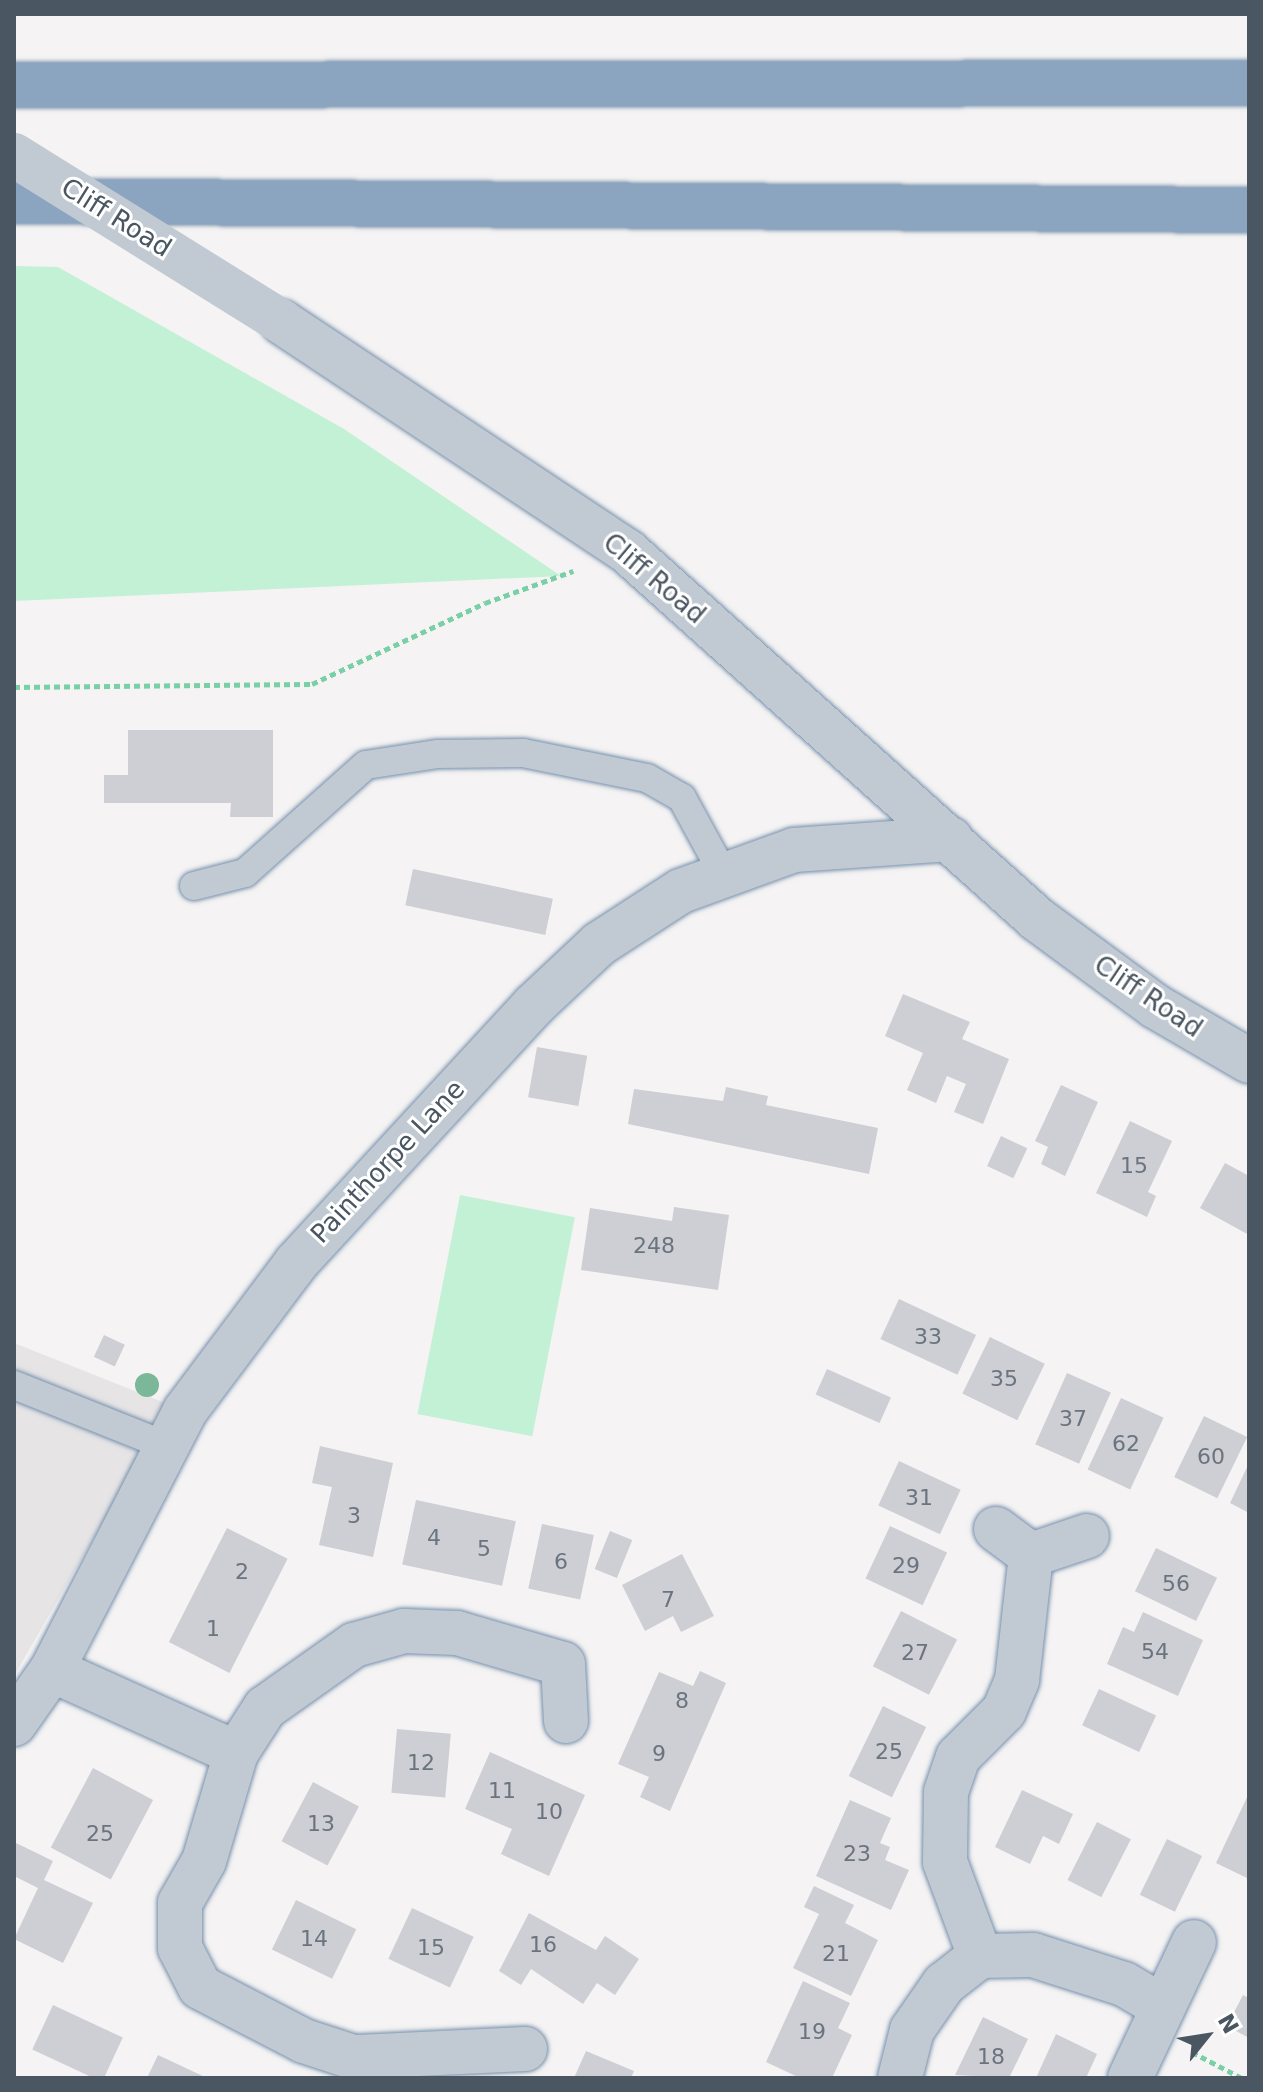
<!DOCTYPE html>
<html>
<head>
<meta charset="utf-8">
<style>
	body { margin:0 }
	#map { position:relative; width:1263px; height:2092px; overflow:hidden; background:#f5f3f3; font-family:"DejaVu Sans",sans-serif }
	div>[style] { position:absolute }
	.education>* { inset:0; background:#e6e4e5 }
	.green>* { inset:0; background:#c3f1d5; transform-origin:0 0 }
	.building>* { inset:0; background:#cdcfd5; transform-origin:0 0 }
	.path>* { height:5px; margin-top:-2.5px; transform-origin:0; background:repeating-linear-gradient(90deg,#7ad0a6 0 6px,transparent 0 10px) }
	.roads { filter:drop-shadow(0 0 2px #7690ad) drop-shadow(0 0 2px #7690ad) }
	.service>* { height:28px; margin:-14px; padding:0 14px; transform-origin:14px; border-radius:14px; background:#c1cad2 }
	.minor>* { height:44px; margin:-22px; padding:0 22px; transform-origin:22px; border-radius:22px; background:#c1cad2 }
	.tertiary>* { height:44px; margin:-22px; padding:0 22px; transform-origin:22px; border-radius:22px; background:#c1cad2 }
	.motorway>* { height:44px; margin:-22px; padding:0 22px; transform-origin:22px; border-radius:22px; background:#8ba5c1 }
	.tertiary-bridge>* { height:44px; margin:-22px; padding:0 22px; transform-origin:22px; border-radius:22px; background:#c1cad2 }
	.trees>* { width:24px; height:24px; margin:-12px; border-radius:50%; background:#7bb799 }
	span { translate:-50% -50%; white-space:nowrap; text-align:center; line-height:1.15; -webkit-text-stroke:6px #fff; paint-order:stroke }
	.number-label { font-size:22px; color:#6b747e }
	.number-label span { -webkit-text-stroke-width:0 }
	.street-label { font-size:26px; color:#4a5661 }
	.frame { position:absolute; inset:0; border:16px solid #4a5661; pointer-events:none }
	.north { position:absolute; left:1167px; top:1996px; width:80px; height:80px; -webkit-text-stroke:6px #fff; paint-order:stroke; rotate:60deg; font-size:22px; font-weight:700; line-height:32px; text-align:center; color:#4a5661 }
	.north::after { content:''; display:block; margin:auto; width:28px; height:36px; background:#4a5661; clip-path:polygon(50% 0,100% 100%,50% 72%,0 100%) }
</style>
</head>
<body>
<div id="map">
	<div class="education">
		<div style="clip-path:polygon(14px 1343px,170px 1405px,14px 1676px)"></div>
	</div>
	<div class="green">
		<div style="clip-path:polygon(14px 266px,58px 267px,344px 429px,561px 576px,14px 601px)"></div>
		<div style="left:460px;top:1195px;width:117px;height:223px;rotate:11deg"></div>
	</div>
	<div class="building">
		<div style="clip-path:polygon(128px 730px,273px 730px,273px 817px,230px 817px,231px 803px,104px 803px,104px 775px,128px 775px)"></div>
		<div style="left:413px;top:869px;width:143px;height:37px;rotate:12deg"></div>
		<div style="clip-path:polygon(903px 994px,970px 1022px,962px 1039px,1009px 1059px,983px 1124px,954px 1112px,966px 1084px,947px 1076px,936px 1103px,907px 1090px,923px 1053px,885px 1036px)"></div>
		<div style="left:537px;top:1047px;width:51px;height:51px;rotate:10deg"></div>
		<div style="clip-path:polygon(1061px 1085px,1098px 1102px,1065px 1176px,1041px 1164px,1048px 1147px,1035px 1141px)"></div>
		<div style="clip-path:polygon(726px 1087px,768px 1096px,766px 1105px,878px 1128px,869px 1174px,628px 1124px,634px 1089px,723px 1101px)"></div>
		<div style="clip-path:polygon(1130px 1121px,1172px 1141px,1148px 1192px,1156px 1196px,1147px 1217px,1096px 1193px)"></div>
		<div style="left:1001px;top:1136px;width:29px;height:33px;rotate:25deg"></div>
		<div style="clip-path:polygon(1225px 1163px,1249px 1176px,1249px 1235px,1200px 1208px)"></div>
		<div style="clip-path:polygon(674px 1207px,729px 1215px,718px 1290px,581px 1270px,590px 1208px,672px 1221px)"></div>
		<div style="left:899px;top:1299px;width:85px;height:44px;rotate:25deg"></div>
		<div style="left:104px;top:1335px;width:23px;height:24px;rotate:25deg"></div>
		<div style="left:990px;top:1337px;width:61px;height:63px;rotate:26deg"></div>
		<div style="left:827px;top:1369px;width:70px;height:28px;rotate:24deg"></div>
		<div style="left:1067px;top:1373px;width:48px;height:78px;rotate:24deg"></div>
		<div style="left:1121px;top:1398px;width:47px;height:79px;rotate:25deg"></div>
		<div style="left:1204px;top:1416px;width:48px;height:68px;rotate:26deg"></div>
		<div style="clip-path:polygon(320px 1446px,393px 1463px,373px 1557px,319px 1545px,332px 1487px,312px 1483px)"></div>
		<div style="left:899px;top:1461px;width:68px;height:49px;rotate:25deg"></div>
		<div style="clip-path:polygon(1249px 1463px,1249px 1513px,1230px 1503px)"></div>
		<div style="left:416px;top:1500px;width:102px;height:66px;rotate:12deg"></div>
		<div style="left:542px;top:1524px;width:53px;height:66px;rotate:12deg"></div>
		<div style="left:890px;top:1526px;width:63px;height:58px;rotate:25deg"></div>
		<div style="left:227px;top:1528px;width:68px;height:128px;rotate:27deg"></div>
		<div style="left:610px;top:1531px;width:24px;height:41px;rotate:22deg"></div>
		<div style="left:1156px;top:1548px;width:68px;height:48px;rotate:26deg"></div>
		<div style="clip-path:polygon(682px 1554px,714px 1616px,681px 1632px,673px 1616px,645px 1631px,622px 1585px)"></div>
		<div style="left:901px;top:1611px;width:63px;height:62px;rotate:27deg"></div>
		<div style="clip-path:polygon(1143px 1612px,1203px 1640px,1178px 1696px,1107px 1664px,1123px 1627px,1134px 1632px)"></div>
		<div style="clip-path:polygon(700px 1671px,726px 1683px,670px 1811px,640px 1797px,649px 1777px,618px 1764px,659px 1672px,693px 1686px)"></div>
		<div style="left:1099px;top:1689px;width:63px;height:40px;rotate:25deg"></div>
		<div style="left:883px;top:1706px;width:48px;height:78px;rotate:26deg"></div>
		<div style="left:397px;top:1729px;width:54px;height:64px;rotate:5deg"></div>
		<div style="clip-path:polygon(490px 1752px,585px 1795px,549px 1876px,501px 1854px,512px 1829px,465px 1809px)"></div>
		<div style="left:93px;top:1768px;width:68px;height:90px;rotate:28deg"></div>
		<div style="left:313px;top:1782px;width:52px;height:67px;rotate:28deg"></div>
		<div style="clip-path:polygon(1022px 1790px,1073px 1814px,1059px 1844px,1043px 1836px,1030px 1864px,995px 1847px)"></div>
		<div style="clip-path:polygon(1249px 1793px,1249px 1879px,1216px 1863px)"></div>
		<div style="clip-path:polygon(850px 1800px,891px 1818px,880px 1843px,890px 1847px,885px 1860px,909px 1870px,891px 1910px,816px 1876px)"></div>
		<div style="left:1097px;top:1822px;width:38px;height:65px;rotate:27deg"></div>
		<div style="left:1167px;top:1839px;width:39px;height:62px;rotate:26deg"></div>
		<div style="clip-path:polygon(14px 1842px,53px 1861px,44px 1880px,93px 1903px,63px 1963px,14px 1939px,38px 1888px,14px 1876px)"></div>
		<div style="clip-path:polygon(814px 1886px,854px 1905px,845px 1923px,878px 1940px,851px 1996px,793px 1968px,819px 1914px,804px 1907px)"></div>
		<div style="left:296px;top:1900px;width:67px;height:55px;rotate:26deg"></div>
		<div style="left:412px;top:1908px;width:68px;height:56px;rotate:25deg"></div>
		<div style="clip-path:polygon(529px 1913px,596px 1950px,605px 1936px,639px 1959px,615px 1995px,597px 1983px,583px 2004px,531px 1969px,521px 1985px,499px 1971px)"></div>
		<div style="clip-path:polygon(803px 1981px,850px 2003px,838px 2028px,852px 2035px,832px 2078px,800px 2078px,766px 2062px)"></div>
		<div style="clip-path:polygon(1243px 1995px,1249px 1998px,1249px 2038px,1227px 2026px)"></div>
		<div style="left:53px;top:2005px;width:77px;height:49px;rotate:25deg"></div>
		<div style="clip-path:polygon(983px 2017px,1028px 2039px,1009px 2078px,955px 2075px)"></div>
		<div style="clip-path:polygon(1056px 2034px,1097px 2054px,1086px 2078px,1036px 2078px)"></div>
		<div style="clip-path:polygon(586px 2051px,634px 2071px,631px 2078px,574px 2078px)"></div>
		<div style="clip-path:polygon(158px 2055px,207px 2078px,147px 2078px)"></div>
	</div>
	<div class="path">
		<div style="left:14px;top:687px;width:298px;rotate:-0.6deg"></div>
		<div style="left:312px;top:684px;width:191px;rotate:-25.1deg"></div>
		<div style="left:485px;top:603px;width:94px;rotate:-20deg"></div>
		<div style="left:1192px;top:2052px;width:56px;rotate:27.5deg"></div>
	</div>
	<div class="roads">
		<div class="service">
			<div style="left:194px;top:886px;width:53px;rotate:-14.3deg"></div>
			<div style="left:245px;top:873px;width:162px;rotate:-41.8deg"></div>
			<div style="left:366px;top:765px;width:73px;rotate:-8.7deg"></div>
			<div style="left:438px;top:754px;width:85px;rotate:-0.7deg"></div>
			<div style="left:523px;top:753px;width:126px;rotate:11.4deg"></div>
			<div style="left:647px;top:778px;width:40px;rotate:29.7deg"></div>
			<div style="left:682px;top:798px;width:88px;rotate:61.4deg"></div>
			<div style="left:14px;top:1385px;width:162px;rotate:21.8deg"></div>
		</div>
		<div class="minor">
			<div style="left:996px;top:1529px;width:44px;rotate:36.6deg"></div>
			<div style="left:1031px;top:1555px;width:59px;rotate:-18.7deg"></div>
			<div style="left:52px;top:1670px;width:202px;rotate:24.3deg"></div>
			<div style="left:980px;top:1956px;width:100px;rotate:-110.4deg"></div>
			<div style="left:945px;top:1862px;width:70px;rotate:-89.2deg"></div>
			<div style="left:946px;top:1792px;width:37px;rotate:-71deg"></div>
			<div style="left:958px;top:1757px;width:65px;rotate:-45deg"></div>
			<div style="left:1004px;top:1711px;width:34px;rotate:-67deg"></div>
			<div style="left:1017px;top:1680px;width:126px;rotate:-83.6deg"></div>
			<div style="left:525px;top:2049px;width:172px;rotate:177.3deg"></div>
			<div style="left:353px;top:2057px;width:52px;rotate:-161.9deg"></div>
			<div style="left:304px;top:2041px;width:117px;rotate:-152.6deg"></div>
			<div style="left:200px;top:1987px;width:44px;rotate:-117.1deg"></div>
			<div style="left:180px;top:1948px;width:45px;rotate:-90deg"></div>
			<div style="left:180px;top:1903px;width:48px;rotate:-60.3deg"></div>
			<div style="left:204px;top:1861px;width:113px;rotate:-73.5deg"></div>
			<div style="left:236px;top:1753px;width:54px;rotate:-57.2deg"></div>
			<div style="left:265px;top:1708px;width:109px;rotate:-35.3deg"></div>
			<div style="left:354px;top:1645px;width:52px;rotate:-15.6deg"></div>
			<div style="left:404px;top:1631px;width:53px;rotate:2.2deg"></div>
			<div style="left:457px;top:1633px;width:110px;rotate:16.3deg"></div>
			<div style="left:563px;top:1664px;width:57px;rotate:87deg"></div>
			<div style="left:900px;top:2078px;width:49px;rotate:-76deg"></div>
			<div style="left:912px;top:2030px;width:56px;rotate:-55.2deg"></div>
			<div style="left:944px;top:1984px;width:46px;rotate:-37.9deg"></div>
			<div style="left:980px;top:1956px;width:53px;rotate:-1.1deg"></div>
			<div style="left:1033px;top:1955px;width:96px;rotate:17.7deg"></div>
			<div style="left:1124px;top:1984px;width:45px;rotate:30.5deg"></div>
			<div style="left:1130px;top:2078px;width:150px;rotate:-64.8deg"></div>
		</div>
		<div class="tertiary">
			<div style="left:282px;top:322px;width:414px;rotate:33.6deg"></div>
			<div style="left:627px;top:551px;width:551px;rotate:41.91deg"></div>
			<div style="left:1037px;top:919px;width:147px;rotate:36.4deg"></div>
			<div style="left:1155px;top:1006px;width:109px;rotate:30.3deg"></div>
			<div style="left:14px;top:1724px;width:66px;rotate:-54.9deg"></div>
			<div style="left:52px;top:1670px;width:291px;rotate:-62.8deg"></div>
			<div style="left:185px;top:1411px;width:185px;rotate:-53.1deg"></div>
			<div style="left:296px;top:1263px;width:350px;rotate:-47.3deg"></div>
			<div style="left:533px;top:1006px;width:91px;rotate:-43.2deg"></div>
			<div style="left:599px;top:944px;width:98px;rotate:-32.9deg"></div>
			<div style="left:681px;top:891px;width:120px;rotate:-19.9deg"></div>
			<div style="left:794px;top:850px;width:157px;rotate:-4deg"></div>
		</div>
		<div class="motorway">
			<div style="left:14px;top:85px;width:1235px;rotate:-0.09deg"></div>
			<div style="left:14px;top:201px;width:1235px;rotate:0.42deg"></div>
		</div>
	</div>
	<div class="tertiary-bridge">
		<div style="left:14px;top:155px;width:316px;rotate:31.9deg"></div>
	</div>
	<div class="trees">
		<div style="left:147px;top:1385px"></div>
	</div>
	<div class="number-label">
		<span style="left:1134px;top:1166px">15</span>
		<span style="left:654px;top:1246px">248</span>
		<span style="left:928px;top:1337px">33</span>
		<span style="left:1004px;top:1379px">35</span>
		<span style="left:1073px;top:1419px">37</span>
		<span style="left:1126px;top:1444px">62</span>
		<span style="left:1211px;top:1457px">60</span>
		<span style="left:919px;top:1498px">31</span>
		<span style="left:354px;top:1516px">3</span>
		<span style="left:434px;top:1538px">4</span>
		<span style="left:484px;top:1549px">5</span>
		<span style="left:561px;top:1562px">6</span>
		<span style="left:906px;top:1566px">29</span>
		<span style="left:242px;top:1572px">2</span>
		<span style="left:1176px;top:1584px">56</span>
		<span style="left:668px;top:1600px">7</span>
		<span style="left:213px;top:1629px">1</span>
		<span style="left:1155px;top:1652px">54</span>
		<span style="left:915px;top:1653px">27</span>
		<span style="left:682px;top:1701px">8</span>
		<span style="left:889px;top:1752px">25</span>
		<span style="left:659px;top:1754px">9</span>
		<span style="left:421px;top:1763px">12</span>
		<span style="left:502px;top:1791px">11</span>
		<span style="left:549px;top:1812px">10</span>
		<span style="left:321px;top:1824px">13</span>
		<span style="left:100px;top:1834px">25</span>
		<span style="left:857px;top:1854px">23</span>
		<span style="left:314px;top:1939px">14</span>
		<span style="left:543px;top:1945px">16</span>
		<span style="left:431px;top:1948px">15</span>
		<span style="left:836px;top:1954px">21</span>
		<span style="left:812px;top:2032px">19</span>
		<span style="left:991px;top:2057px">18</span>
	</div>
	<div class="street-label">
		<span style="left:116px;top:218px;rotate:32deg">Cliff Road</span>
		<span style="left:654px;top:579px;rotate:40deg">Cliff Road</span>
		<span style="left:1148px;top:997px;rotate:34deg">Cliff Road</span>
		<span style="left:388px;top:1162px;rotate:-47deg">Painthorpe Lane</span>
	</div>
	<div class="frame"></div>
	<div class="north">N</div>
</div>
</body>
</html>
